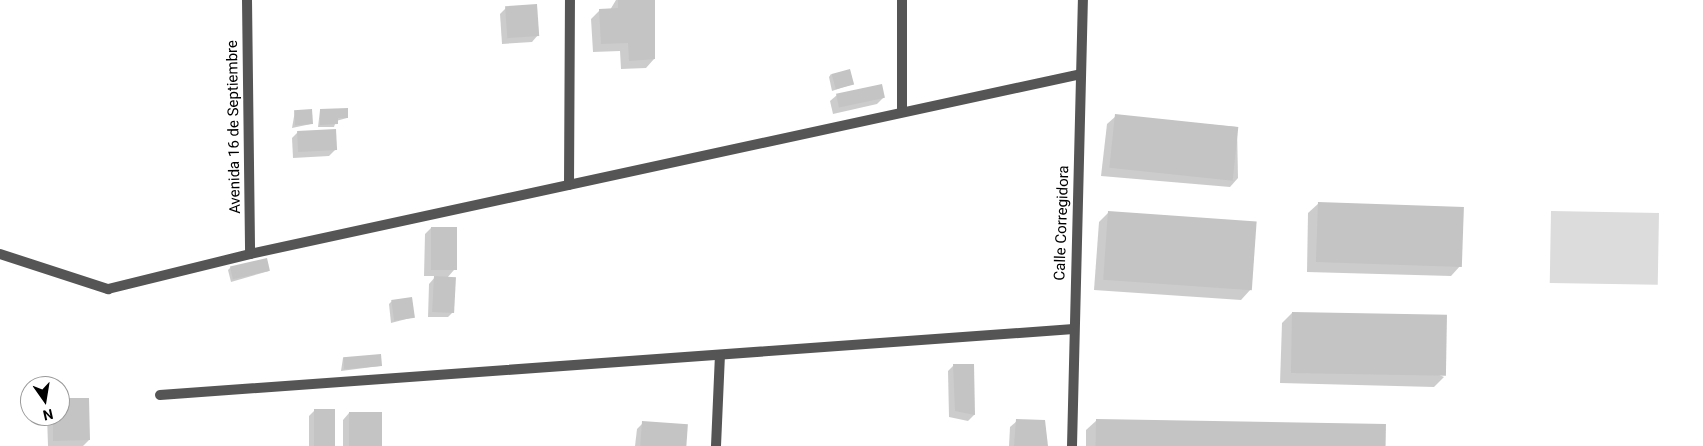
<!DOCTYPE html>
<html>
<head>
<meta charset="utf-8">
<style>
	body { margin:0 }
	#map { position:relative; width:1703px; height:446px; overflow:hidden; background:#fff; font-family:Roboto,sans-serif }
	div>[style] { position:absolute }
	.green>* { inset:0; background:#dcdcdc; transform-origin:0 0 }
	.shadow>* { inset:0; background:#0003 }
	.building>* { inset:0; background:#c4c4c4; transform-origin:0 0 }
	.street>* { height:10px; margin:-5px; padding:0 5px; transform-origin:5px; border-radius:5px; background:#555 }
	span { translate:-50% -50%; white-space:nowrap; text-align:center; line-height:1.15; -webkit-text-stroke:4px #fff; paint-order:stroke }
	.street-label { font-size:15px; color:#000 }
	.north { position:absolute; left:20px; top:376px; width:50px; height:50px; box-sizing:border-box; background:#fff; border:1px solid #999; border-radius:50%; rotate:167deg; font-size:14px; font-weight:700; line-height:20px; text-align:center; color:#000 }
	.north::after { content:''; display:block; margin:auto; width:18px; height:22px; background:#000; clip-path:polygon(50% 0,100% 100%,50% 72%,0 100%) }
</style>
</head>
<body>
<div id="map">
	<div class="green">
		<div style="left:1551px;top:211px;width:108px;height:72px;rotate:1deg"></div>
	</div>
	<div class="shadow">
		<div style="clip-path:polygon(616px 0,654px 0,654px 59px,646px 68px,621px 69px,620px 51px,593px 52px,591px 19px,600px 10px,610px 10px)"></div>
		<div style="clip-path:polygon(506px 8px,538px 35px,532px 42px,502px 44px,500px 14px)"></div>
		<div style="clip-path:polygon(831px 74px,853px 84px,832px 91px,829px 77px)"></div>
		<div style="clip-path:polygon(837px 95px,883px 98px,877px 104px,833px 114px,830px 101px)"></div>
		<div style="clip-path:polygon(320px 110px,347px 118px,336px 121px,334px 127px,318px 127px)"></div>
		<div style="clip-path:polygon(295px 111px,311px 124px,292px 128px)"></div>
		<div style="clip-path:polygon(1116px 116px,1237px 127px,1238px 178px,1230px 187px,1101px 176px,1107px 124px)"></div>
		<div style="clip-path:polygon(298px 132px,335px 150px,329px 156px,293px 158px,292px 138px)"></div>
		<div style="clip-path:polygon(1319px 203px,1461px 265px,1451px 276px,1307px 272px,1308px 213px)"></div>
		<div style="clip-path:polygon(1109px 212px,1251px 289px,1241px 300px,1094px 290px,1099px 222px)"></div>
		<div style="clip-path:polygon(431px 228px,454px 270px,447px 278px,454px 311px,448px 317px,428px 317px,429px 284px,436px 276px,424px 276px,425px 234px)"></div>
		<div style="clip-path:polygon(231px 267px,269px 271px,231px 282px,228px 270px)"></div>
		<div style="clip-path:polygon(392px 301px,414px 317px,391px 323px,389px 304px)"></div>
		<div style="clip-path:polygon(1292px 313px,1444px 377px,1434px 387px,1280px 383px,1282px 323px)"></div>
		<div style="clip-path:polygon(343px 358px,380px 366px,341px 371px)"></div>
		<div style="clip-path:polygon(954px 365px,972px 365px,974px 415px,968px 421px,949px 417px,948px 371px)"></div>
		<div style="clip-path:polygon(60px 400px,89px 440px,83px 446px,48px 446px,47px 416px,60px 416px)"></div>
		<div style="clip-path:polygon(315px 410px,334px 446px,309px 446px,309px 416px)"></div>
		<div style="clip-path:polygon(349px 413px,381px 446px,343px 446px,343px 420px)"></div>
		<div style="clip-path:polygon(1097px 420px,1384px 446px,1086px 446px,1086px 430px)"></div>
		<div style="clip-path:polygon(1017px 421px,1047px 446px,1009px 446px,1010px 427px)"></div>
		<div style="clip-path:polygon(643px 423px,686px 446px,635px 446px,637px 429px)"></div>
	</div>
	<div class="building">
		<div style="clip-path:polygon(618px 0,655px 0,655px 59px,629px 61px,628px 43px,601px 44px,599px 9px,618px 8px)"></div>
		<div style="left:537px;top:4px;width:32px;height:32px;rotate:86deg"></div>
		<div style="left:850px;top:69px;width:16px;height:19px;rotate:75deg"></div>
		<div style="left:882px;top:84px;width:14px;height:47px;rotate:78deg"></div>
		<div style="clip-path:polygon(348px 108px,348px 118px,338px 118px,338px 124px,320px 125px,320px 109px)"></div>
		<div style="left:312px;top:109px;width:15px;height:18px;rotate:86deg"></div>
		<div style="left:1115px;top:114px;width:124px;height:54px;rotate:6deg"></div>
		<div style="left:336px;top:129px;width:21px;height:39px;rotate:87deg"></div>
		<div style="left:1318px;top:202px;width:146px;height:60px;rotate:2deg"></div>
		<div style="left:1108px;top:211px;width:149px;height:69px;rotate:4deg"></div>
		<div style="left:431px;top:227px;width:26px;height:43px"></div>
		<div style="left:267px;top:258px;width:13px;height:38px;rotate:77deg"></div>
		<div style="left:434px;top:276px;width:22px;height:36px;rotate:3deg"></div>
		<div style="left:412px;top:297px;width:21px;height:21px;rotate:82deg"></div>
		<div style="left:1292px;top:312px;width:155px;height:61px;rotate:1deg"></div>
		<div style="left:381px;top:354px;width:12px;height:38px;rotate:85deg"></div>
		<div style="clip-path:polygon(953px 364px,974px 364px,975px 415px,955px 411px)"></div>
		<div style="clip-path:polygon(60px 398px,89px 398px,90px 440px,53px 441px,53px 416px,60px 416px)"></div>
		<div style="left:314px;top:409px;width:21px;height:37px"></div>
		<div style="left:349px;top:412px;width:33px;height:34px"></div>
		<div style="clip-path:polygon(1016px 419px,1045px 420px,1048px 446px,1014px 446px)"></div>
		<div style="left:1096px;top:419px;width:290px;height:27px;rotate:1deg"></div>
		<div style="left:642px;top:421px;width:46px;height:25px;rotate:4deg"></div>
	</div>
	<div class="street">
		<div style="left:247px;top:0;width:254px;rotate:89.3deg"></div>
		<div style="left:902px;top:0;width:111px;rotate:90deg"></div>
		<div style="left:569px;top:185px;width:185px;rotate:-89.7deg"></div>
		<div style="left:0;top:254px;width:114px;rotate:18deg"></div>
		<div style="left:108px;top:289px;width:146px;rotate:-13.8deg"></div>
		<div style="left:250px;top:254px;width:850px;rotate:-12.22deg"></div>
		<div style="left:160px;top:395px;width:916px;rotate:-4.13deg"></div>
		<div style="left:716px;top:446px;width:90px;rotate:-87.5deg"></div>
		<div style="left:1072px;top:446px;width:446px;rotate:-88.6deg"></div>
	</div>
	<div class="street-label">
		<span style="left:234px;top:127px;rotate:-91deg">Avenida 16 de Septiembre</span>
		<span style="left:1062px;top:223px;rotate:-88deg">Calle Corregidora</span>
	</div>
	<div class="north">N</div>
</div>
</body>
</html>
